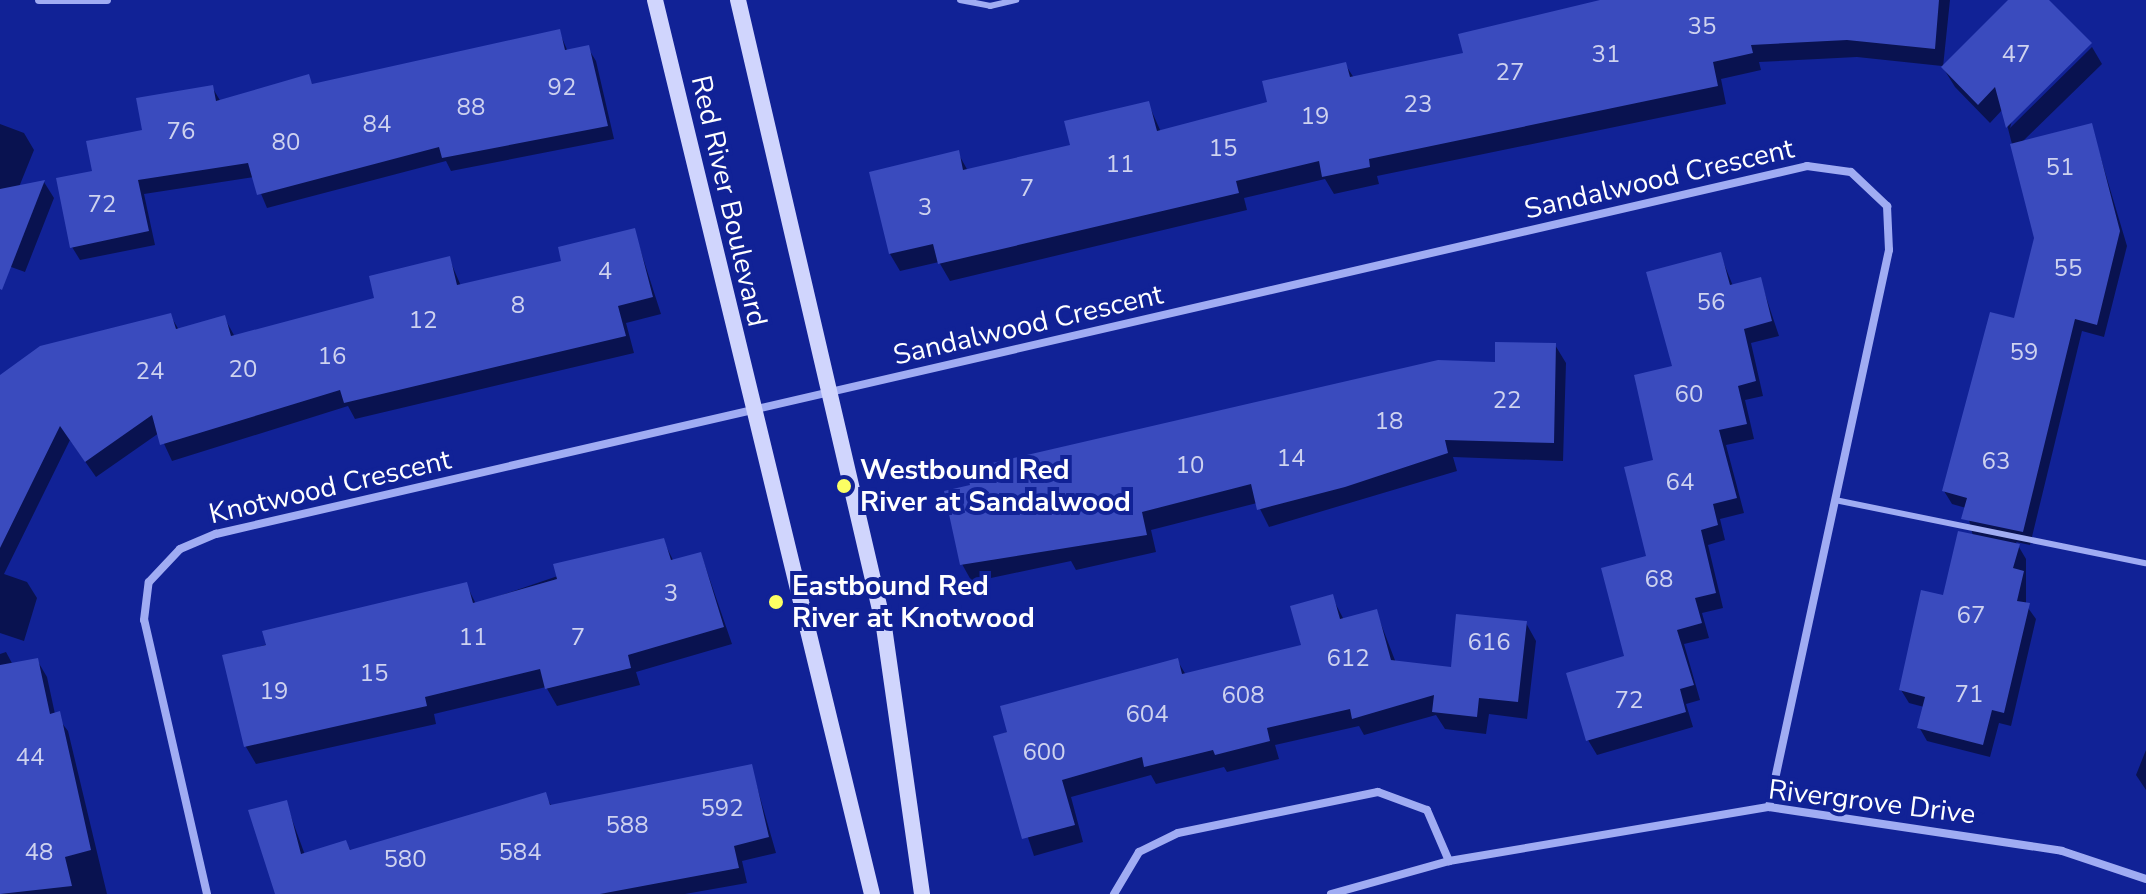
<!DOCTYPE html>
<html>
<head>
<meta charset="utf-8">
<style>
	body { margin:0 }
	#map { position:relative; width:2146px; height:894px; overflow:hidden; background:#112296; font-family:"Nunito Sans",sans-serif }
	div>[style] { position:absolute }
	.shadow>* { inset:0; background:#0007 }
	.building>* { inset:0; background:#3a4bbe }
	.lane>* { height:6px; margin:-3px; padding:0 3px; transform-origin:3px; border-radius:3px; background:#a0acf3 }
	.street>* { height:8px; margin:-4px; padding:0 4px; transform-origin:4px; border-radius:4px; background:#a0acf3 }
	.secondary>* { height:16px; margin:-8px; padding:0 8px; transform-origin:8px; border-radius:8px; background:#d0d5fd }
	.dots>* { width:22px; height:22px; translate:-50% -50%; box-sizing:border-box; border:4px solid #112296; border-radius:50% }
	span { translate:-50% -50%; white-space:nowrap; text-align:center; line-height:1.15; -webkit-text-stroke:8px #112296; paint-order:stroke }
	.number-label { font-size:24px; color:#ced2ef }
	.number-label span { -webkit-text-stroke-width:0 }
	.street-label { font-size:28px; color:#fff }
	.poi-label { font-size:28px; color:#fff; font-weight:700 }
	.left { translate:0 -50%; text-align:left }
</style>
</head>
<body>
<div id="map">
	<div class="shadow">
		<div style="clip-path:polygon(1610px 0,1950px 0,1943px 67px,2011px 0,2046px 0,2010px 128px,2092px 47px,2102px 64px,2021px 143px,2091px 125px,2127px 246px,2104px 337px,2082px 331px,2030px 545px,2016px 542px,2026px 559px,2026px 605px,2036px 619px,2011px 726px,1999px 723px,1990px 757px,1927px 741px,1919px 727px,1924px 707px,1909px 703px,1901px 690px,1973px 536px,1966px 508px,1952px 504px,1944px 491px,2015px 320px,2036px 238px,2003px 109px,1990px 123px,1955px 87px,1942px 66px,1857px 57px,1759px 62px,1761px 70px,1721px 79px,1726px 104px,1377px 176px,1379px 184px,1334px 194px,1325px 179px,1244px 198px,1247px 210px,950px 281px,939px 262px,900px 271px,890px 254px,958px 153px,968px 171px,1072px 146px,1148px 103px,1161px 132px,1269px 104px,1345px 64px,1354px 78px,1465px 54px)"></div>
		<div style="clip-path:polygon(559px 31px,568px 52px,588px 48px,596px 61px,614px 139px,451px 171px,446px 161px,267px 208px,254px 177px,144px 194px,155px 245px,80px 260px,72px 247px,94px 172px,212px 87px,221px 102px,308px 76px,313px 86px)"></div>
		<div style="clip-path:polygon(0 124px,24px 133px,34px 150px,19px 187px,44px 182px,54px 198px,25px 272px,0 263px)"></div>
		<div style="clip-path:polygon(634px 230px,661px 314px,626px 323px,634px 353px,355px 419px,348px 406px,172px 461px,159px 433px,96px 477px,70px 440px,4px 574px,27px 582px,37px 598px,24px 641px,0 633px,0 377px,170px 315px,179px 330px,224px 317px,235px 337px,377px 299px,449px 258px,461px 286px,564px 263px)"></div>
		<div style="clip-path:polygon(1720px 254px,1733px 286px,1760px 279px,1779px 336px,1751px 343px,1763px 396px,1745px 400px,1754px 439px,1726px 445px,1744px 513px,1720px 519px,1725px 540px,1708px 545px,1723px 608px,1702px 613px,1709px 638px,1684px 644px,1700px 700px,1686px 704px,1693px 727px,1597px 755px,1588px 740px,1627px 658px,1648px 558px,1656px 461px,1674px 367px)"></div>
		<div style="clip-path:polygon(1555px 345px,1566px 363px,1563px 461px,1453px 457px,1457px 471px,1269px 527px,1257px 503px,1151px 530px,1156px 552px,1076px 570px,1071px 561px,972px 582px,962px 564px)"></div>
		<div style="clip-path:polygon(663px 540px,674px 562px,701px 554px,732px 644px,636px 672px,640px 685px,557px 706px,546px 687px,434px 714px,436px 724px,256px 764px,246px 747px,225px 657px,466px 584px,476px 604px)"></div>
		<div style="clip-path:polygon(1332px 597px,1344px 620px,1376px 611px,1396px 663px,1453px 670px,1526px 623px,1536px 641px,1527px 719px,1489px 714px,1486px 734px,1445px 729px,1436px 715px,1364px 735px,1359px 726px,1275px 745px,1279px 759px,1227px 772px,1224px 767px,1156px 784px,1151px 775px,1071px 797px,1083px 842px,1034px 856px,995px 737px,1177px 660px,1186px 675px,1303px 646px)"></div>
		<div style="clip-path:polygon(6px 652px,13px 665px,37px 660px,47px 677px,55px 714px,68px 731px,107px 894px,1px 894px,0 654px)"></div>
		<div style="clip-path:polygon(2146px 750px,2146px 790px,2136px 775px)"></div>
		<div style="clip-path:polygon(751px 766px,776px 853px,742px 861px,747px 883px,685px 894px,277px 894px,286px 803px,305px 855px,346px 842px,351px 851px,545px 795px,552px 807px)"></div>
	</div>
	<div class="building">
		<div style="clip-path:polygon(1600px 0,1939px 0,1935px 49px,1847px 40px,1751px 45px,1753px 53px,1713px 62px,1718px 86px,1369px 159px,1370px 167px,1322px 177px,1319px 161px,1236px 181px,1239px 193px,938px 264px,933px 244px,889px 254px,869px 172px,959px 150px,963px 170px,1070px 145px,1064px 121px,1149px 101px,1157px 131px,1267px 102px,1262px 81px,1346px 62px,1350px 77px,1463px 53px,1458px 34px)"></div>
		<div style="clip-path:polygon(2008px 0,2049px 0,2092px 43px,2006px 128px,1995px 87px,1978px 105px,1941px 67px)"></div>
		<div style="clip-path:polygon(560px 29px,565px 50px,589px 45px,608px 126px,442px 158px,439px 147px,257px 195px,248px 163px,138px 180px,149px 231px,70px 248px,56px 178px,92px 171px,86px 141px,142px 130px,136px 98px,213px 85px,216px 101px,309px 74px,312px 84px)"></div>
		<div style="clip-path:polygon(2092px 123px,2120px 231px,2097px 325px,2075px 319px,2023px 532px,1961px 519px,1967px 498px,1942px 491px,1990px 312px,2014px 318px,2034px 238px,2010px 144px)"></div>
		<div style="clip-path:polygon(45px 180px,2px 290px,0 289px,0 189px)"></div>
		<div style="clip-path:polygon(635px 228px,653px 297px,618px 306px,626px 336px,344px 403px,340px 390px,160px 445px,152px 415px,85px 462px,60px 426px,0 548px,0 375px,40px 346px,171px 313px,176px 329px,225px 315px,231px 336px,374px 298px,369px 276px,450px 256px,457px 285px,561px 261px,558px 247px)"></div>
		<div style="clip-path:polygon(1721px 252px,1730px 285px,1761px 277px,1772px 321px,1744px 329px,1756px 381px,1738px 386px,1747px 424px,1719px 430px,1737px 498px,1713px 504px,1718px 525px,1701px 530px,1716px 593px,1695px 598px,1702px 623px,1677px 630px,1694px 685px,1680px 689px,1686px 712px,1586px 741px,1566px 673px,1624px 656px,1601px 568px,1646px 556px,1624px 467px,1653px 460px,1634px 375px,1672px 366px,1646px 272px)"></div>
		<div style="clip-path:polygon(1495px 342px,1556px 343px,1554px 443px,1445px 440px,1448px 453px,1345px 487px,1257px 510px,1251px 484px,1142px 512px,1147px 535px,960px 565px,944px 491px,970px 485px,966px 469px,1438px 360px,1495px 362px)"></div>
		<div style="clip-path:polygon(1958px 531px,2020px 544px,2013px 568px,2024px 571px,2017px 601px,2030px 603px,2004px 713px,1992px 710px,1983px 745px,1917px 728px,1925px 697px,1899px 690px,1921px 590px,1943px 595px)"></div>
		<div style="clip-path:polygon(664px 538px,671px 560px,701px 552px,724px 627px,628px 655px,631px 668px,545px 689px,540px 669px,425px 697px,427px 706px,244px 747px,222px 655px,266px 645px,262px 631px,467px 582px,473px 603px,557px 579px,553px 564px)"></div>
		<div style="clip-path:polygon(1333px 594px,1340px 619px,1377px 609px,1391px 660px,1451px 667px,1456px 614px,1527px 621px,1518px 702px,1479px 698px,1477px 717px,1432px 712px,1434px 695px,1352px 719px,1350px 709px,1267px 728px,1270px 741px,1215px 755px,1213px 750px,1144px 767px,1142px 757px,1062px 780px,1075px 825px,1022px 839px,993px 736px,1007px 732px,1000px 706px,1178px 658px,1182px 674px,1301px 645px,1290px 606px)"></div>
		<div style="clip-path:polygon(38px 658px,50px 714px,60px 711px,91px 850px,65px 857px,72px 886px,0 894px,0 665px)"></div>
		<div style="clip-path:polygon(752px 764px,769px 837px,734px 846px,739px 868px,600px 894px,275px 894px,248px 810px,287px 800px,301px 854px,346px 840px,350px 850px,546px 792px,550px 805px)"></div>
	</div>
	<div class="lane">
		<div style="left:960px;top:0;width:31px;rotate:11deg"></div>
		<div style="left:990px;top:6px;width:27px;rotate:-13deg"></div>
		<div style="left:1835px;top:500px;width:317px;rotate:11.5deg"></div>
	</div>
	<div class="street">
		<div style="left:39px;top:0;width:68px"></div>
		<div style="left:207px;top:894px;width:281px;rotate:-102.9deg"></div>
		<div style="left:144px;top:620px;width:38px;rotate:-83deg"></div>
		<div style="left:149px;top:582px;width:45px;rotate:-46.8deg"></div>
		<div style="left:180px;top:549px;width:39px;rotate:-23deg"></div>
		<div style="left:216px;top:534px;width:1633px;rotate:-13.02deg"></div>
		<div style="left:1807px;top:166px;width:44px;rotate:7.8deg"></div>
		<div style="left:1851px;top:172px;width:50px;rotate:43.4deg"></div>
		<div style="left:1887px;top:206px;width:44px;rotate:87.4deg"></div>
		<div style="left:1889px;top:250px;width:570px;rotate:102.16deg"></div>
		<div style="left:1114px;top:894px;width:49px;rotate:-59.2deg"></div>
		<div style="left:1139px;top:852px;width:43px;rotate:-26deg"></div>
		<div style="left:1178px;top:833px;width:204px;rotate:-11.6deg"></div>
		<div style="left:1378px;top:792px;width:52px;rotate:20.2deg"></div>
		<div style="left:1427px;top:810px;width:56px;rotate:66.7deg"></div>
		<div style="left:1331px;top:894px;width:123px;rotate:-15.6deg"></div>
		<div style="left:1449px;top:861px;width:325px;rotate:-9.6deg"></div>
		<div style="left:1769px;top:807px;width:296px;rotate:8.5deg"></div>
		<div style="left:2062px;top:851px;width:89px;rotate:18.4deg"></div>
	</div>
	<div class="secondary">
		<div style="left:655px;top:0;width:920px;rotate:76.36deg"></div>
		<div style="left:738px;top:0;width:644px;rotate:76.89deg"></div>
		<div style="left:884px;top:627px;width:270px;rotate:81.9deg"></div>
	</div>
	<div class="dots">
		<div style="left:844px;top:486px;background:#fcff63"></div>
		<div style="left:776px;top:602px;background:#fcff63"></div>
	</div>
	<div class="number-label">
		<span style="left:1702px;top:27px">35</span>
		<span style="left:1606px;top:55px">31</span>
		<span style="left:2016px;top:55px">47</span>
		<span style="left:1510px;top:73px">27</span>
		<span style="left:562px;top:88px">92</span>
		<span style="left:1418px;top:105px">23</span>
		<span style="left:471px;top:108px">88</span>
		<span style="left:1315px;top:117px">19</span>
		<span style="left:377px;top:125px">84</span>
		<span style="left:181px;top:132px">76</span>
		<span style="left:286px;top:143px">80</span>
		<span style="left:1223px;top:149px">15</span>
		<span style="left:1120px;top:165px">11</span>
		<span style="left:2060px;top:168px">51</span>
		<span style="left:1027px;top:189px">7</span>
		<span style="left:102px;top:205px">72</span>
		<span style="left:925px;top:208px">3</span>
		<span style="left:2068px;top:269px">55</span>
		<span style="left:605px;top:272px">4</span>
		<span style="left:1711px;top:303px">56</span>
		<span style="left:518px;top:306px">8</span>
		<span style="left:423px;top:321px">12</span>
		<span style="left:2024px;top:353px">59</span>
		<span style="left:332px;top:357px">16</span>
		<span style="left:243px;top:370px">20</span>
		<span style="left:150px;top:372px">24</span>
		<span style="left:1689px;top:395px">60</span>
		<span style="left:1507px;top:401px">22</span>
		<span style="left:1389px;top:422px">18</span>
		<span style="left:1291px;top:459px">14</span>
		<span style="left:1996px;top:462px">63</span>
		<span style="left:1190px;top:466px">10</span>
		<span style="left:1680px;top:483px">64</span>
		<span style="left:1659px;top:580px">68</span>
		<span style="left:671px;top:594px">3</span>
		<span style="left:1971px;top:616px">67</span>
		<span style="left:473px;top:638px">11</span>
		<span style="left:578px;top:638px">7</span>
		<span style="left:1489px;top:643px">616</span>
		<span style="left:1348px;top:659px">612</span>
		<span style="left:374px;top:674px">15</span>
		<span style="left:274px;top:692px">19</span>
		<span style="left:1969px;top:695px">71</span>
		<span style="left:1243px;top:696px">608</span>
		<span style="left:1629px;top:701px">72</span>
		<span style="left:1147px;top:715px">604</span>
		<span style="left:1044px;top:753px">600</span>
		<span style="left:30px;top:758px">44</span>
		<span style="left:722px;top:809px">592</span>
		<span style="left:627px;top:826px">588</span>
		<span style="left:39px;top:853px">48</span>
		<span style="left:520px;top:853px">584</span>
		<span style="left:405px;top:860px">580</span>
	</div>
	<div class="street-label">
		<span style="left:1659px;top:179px;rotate:-13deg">Sandalwood Crescent</span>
		<span style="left:729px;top:201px;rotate:77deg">Red River Boulevard</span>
		<span style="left:1028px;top:325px;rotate:-13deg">Sandalwood Crescent</span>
		<span style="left:330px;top:487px;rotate:-13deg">Knotwood Crescent</span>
		<span style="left:1872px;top:802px;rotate:7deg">Rivergrove Drive</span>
	</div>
	<div class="poi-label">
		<span class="left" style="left:860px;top:486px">Westbound Red<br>River at Sandalwood</span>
		<span class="left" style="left:792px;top:602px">Eastbound Red<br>River at Knotwood</span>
	</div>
</div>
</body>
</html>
